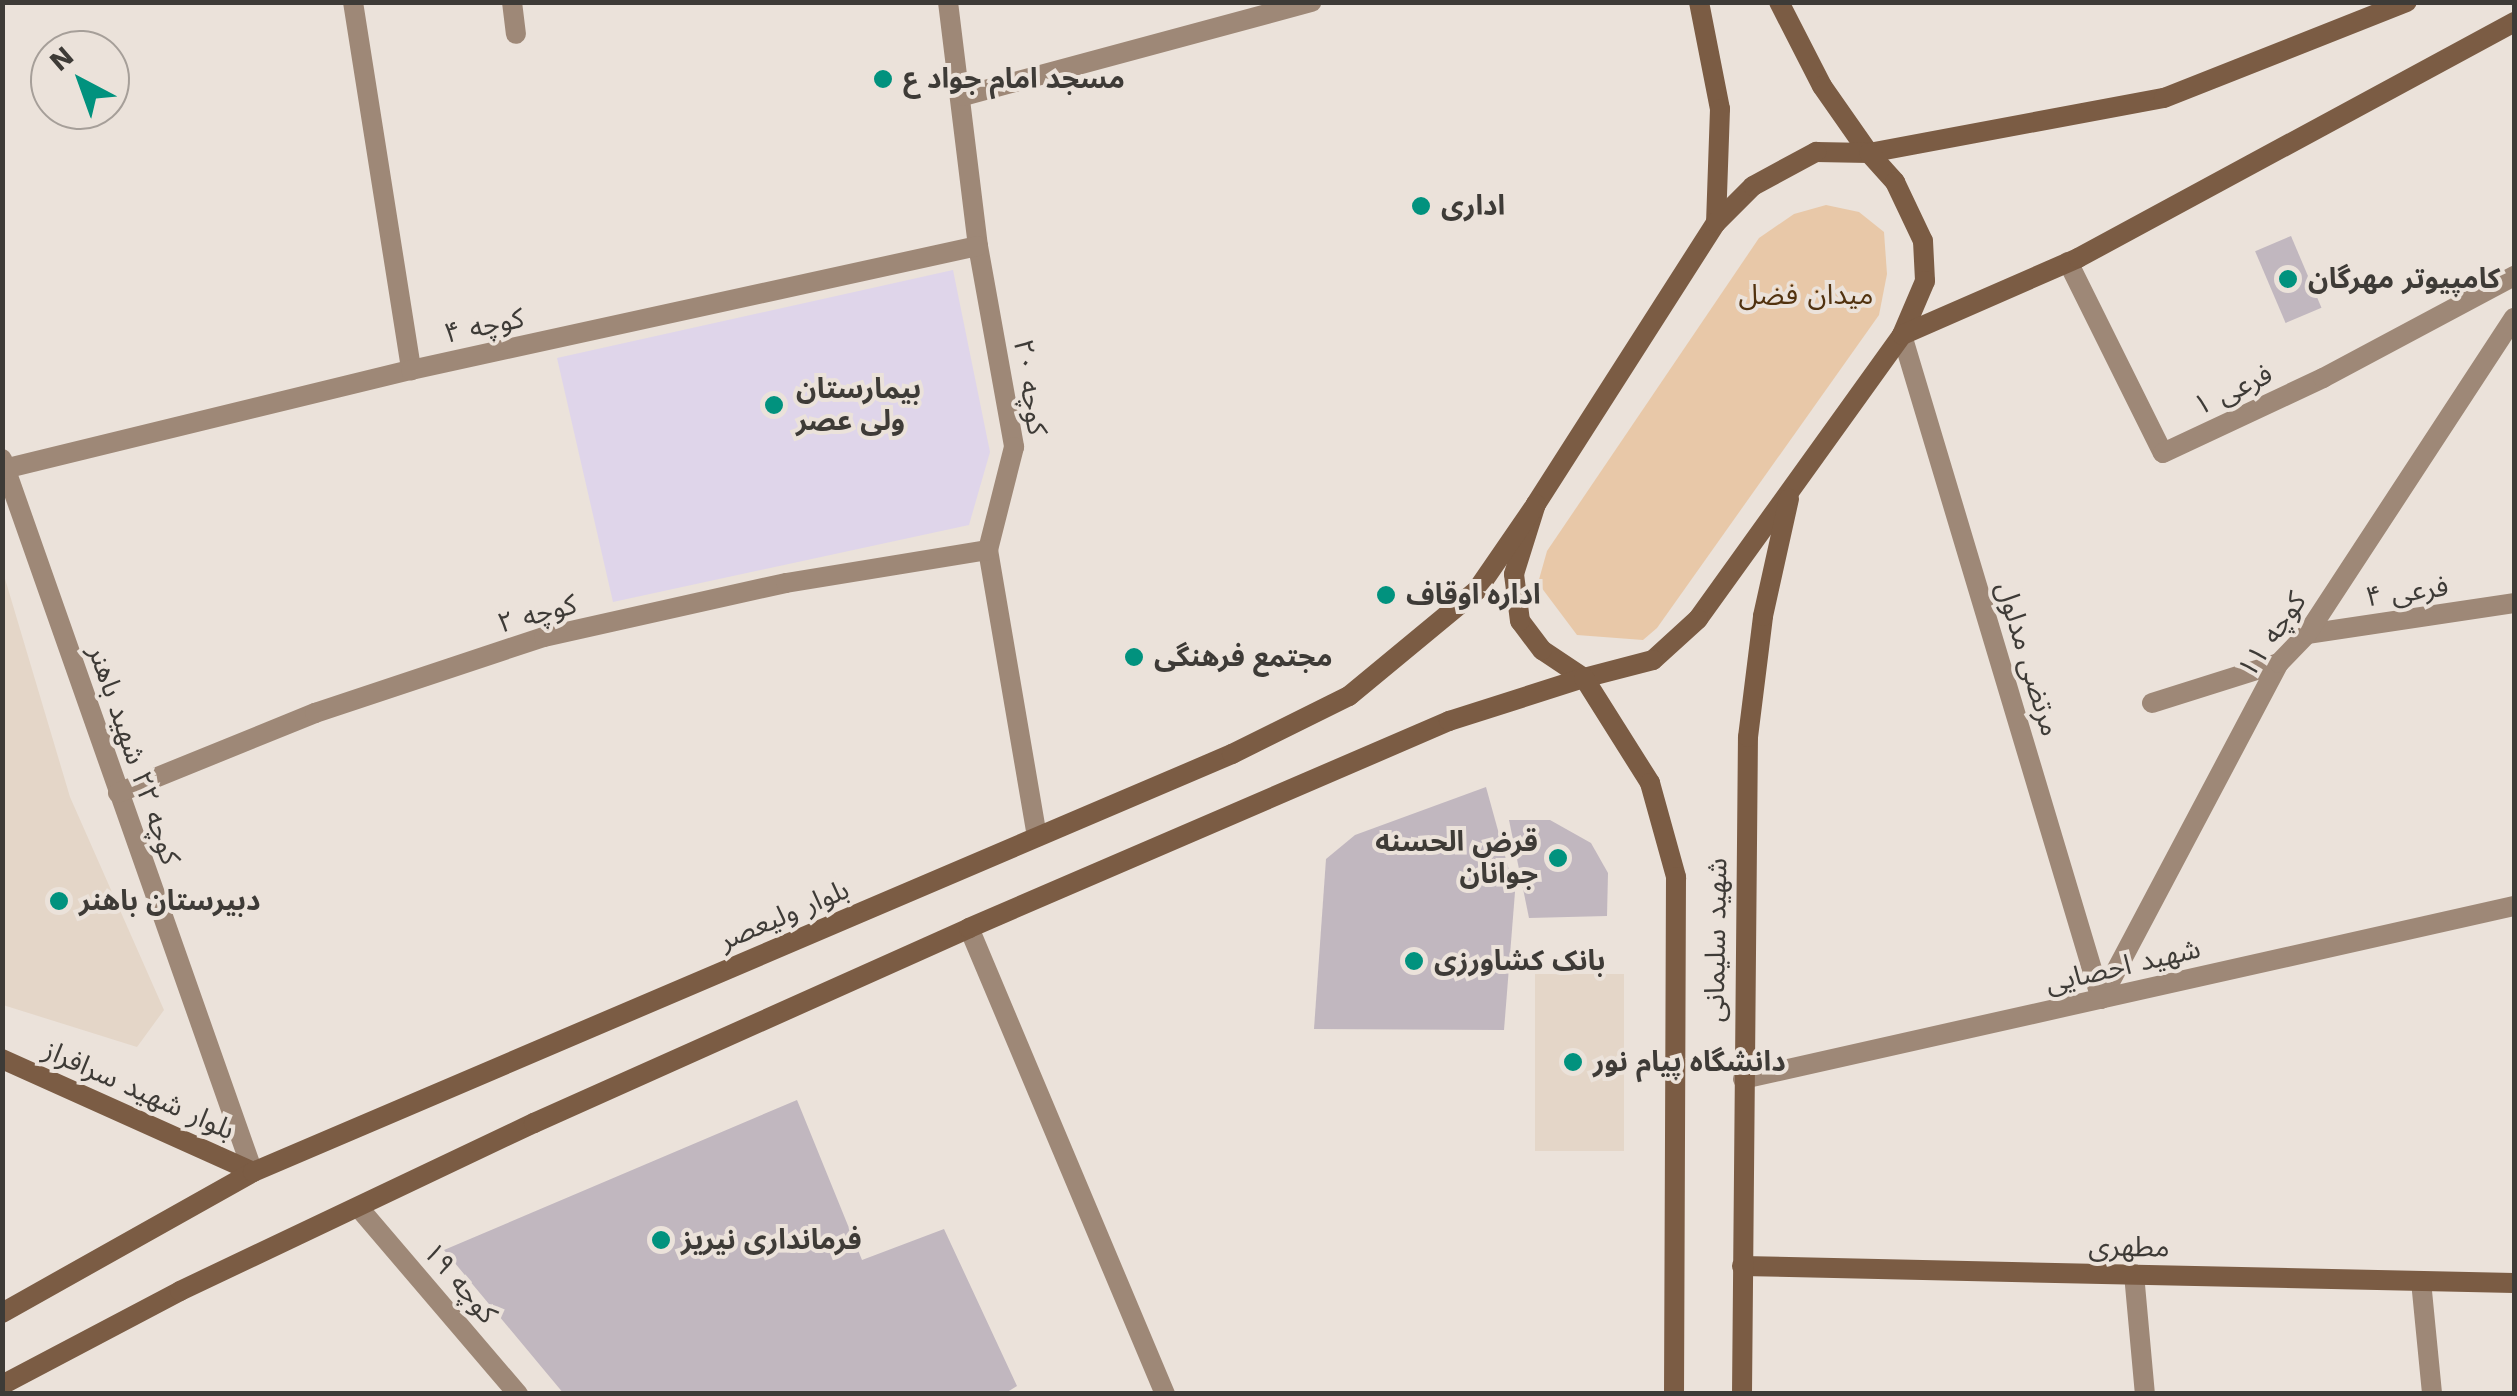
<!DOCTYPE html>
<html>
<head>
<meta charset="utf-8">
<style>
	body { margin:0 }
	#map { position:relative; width:2517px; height:1396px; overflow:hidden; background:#ebe2da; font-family:"Work Sans","Noto Sans Arabic",sans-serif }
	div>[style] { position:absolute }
	.built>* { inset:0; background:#e4d6c8; transform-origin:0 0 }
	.medical>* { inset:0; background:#dfd5ea }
	.green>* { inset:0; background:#e8c8a8 }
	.building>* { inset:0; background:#c1b7bf; transform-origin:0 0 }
	.lane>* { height:20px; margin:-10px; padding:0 10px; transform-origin:10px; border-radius:10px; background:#9e8877 }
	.street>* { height:20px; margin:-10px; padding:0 10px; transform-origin:10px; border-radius:10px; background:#9e8877 }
	.secondary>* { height:20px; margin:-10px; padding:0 10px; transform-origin:10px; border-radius:10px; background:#7b5c44 }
	.dots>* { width:28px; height:28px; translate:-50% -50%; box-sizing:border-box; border:5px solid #ebe2da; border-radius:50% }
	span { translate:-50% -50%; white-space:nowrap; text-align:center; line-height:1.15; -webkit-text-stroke:8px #ebe2da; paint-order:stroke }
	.poi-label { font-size:28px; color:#3e3b37; font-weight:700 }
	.left { translate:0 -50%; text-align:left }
	.right { translate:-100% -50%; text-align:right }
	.park-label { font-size:28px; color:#51320f }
	.street-label { font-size:28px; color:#3e3b37 }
	.frame { position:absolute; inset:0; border:5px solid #3e3b37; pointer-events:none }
	.north { position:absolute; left:30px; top:30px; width:100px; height:100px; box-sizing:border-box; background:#ebe2da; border:2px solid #a69f99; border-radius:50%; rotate:319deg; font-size:28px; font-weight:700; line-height:40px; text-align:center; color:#3e3b37 }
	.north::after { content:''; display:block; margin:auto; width:35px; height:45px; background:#01927e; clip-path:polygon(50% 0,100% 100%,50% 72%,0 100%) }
</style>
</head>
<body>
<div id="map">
	<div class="built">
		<div style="clip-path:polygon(3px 572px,70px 797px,164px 1010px,137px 1047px,3px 1005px)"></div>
		<div style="left:1535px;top:974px;width:89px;height:177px"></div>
	</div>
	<div class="medical">
		<div style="clip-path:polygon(953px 270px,990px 452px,969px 525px,613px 602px,557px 358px)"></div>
	</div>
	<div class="green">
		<div style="clip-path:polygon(1826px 205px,1859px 212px,1884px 232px,1887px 274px,1879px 315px,1657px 628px,1643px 640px,1577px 635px,1538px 583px,1547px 551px,1759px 238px,1794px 214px)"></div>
	</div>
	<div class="building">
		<div style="left:2291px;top:236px;width:78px;height:39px;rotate:67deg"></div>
		<div style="clip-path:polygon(1486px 787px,1515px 892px,1504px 1030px,1314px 1029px,1326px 859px,1355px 835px)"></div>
		<div style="clip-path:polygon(1509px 820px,1550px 820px,1591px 843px,1608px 873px,1607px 916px,1529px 918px)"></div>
		<div style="clip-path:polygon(797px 1100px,862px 1260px,944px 1229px,1017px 1386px,1004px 1394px,564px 1394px,444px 1250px)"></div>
	</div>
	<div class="lane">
		<div style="left:512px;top:2px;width:32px;rotate:83deg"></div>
		<div style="left:2068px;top:262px;width:213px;rotate:63.6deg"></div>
		<div style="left:2163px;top:453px;width:177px;rotate:-25.1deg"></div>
		<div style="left:2323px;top:378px;width:217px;rotate:-28.1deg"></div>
		<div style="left:1902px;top:335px;width:693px;rotate:73.32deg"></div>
		<div style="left:2px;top:459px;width:756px;rotate:70.61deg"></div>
		<div style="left:2307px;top:634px;width:209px;rotate:-8.5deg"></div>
		<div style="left:2152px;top:703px;width:133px;rotate:-17.5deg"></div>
		<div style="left:969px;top:928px;width:506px;rotate:67.19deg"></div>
		<div style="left:2101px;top:999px;width:380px;rotate:-62.1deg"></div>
		<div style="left:2279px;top:663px;width:40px;rotate:-46deg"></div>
		<div style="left:2307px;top:634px;width:378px;rotate:-56.8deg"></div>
		<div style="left:2134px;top:1274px;width:121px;rotate:84.8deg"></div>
		<div style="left:2421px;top:1281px;width:114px;rotate:84.4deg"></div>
	</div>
	<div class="street">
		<div style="left:353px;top:2px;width:373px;rotate:81deg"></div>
		<div style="left:948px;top:2px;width:246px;rotate:83deg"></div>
		<div style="left:978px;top:246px;width:204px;rotate:79.8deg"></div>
		<div style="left:1014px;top:447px;width:106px;rotate:104.2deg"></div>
		<div style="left:988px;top:550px;width:291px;rotate:80.3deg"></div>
		<div style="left:963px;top:96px;width:361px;rotate:-15.1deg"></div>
		<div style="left:4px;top:469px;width:419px;rotate:-13.7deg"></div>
		<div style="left:411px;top:370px;width:580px;rotate:-12.34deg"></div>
		<div style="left:118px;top:793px;width:213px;rotate:-22.1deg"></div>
		<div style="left:315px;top:713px;width:241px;rotate:-18.4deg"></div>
		<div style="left:544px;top:637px;width:248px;rotate:-12.6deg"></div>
		<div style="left:786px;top:583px;width:205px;rotate:-9.3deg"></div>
		<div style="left:1743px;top:1079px;width:790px;rotate:-12.65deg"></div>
		<div style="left:359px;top:1208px;width:245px;rotate:49.5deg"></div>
	</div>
	<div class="secondary">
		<div style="left:1699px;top:2px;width:109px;rotate:78.9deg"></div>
		<div style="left:1720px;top:109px;width:114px;rotate:92deg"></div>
		<div style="left:1779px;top:2px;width:94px;rotate:62.9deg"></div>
		<div style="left:1822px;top:86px;width:82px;rotate:55deg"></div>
		<div style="left:1869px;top:153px;width:300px;rotate:-10.6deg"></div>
		<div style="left:2164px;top:98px;width:261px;rotate:-21.6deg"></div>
		<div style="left:1816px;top:152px;width:53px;rotate:1.1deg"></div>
		<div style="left:1869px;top:153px;width:39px;rotate:48deg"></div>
		<div style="left:1895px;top:182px;width:65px;rotate:64.6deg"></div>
		<div style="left:1923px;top:241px;width:40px;rotate:87.1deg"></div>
		<div style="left:1925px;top:281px;width:59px;rotate:113.1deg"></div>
		<div style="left:1902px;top:335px;width:350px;rotate:125.7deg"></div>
		<div style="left:1698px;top:619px;width:61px;rotate:137.7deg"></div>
		<div style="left:1653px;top:660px;width:71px;rotate:165.4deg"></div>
		<div style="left:1584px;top:678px;width:50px;rotate:-146.3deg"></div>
		<div style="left:1542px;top:650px;width:36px;rotate:-127deg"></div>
		<div style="left:1520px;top:621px;width:47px;rotate:-97.3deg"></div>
		<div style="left:1514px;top:574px;width:73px;rotate:-72.6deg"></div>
		<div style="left:1536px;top:504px;width:334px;rotate:-57.4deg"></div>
		<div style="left:1716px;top:223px;width:52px;rotate:-45deg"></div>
		<div style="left:1753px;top:186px;width:72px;rotate:-28.4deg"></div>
		<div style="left:1902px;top:335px;width:192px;rotate:-23.6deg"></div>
		<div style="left:2078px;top:258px;width:496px;rotate:-28.4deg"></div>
		<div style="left:2px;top:1059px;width:275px;rotate:24.2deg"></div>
		<div style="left:1742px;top:1266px;width:772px;rotate:1.26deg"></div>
		<div style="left:2px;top:1313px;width:288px;rotate:-29.3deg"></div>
		<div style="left:253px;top:1172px;width:1065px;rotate:-23.12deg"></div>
		<div style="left:1232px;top:754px;width:131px;rotate:-26.4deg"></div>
		<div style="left:1349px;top:696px;width:166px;rotate:-39.6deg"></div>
		<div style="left:1477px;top:590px;width:104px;rotate:-55.5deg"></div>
		<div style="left:2px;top:1385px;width:201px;rotate:-27.8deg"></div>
		<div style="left:180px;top:1291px;width:392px;rotate:-25.4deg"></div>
		<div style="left:534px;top:1123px;width:477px;rotate:-24.1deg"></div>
		<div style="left:969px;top:928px;width:523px;rotate:-23.33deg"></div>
		<div style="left:1449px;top:721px;width:142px;rotate:-17.7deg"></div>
		<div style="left:1584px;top:678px;width:124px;rotate:57.8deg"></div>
		<div style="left:1650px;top:783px;width:98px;rotate:74.5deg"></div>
		<div style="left:1676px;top:877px;width:517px;rotate:90.22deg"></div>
		<div style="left:1742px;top:1394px;width:657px;rotate:-89.48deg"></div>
		<div style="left:1748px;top:737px;width:122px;rotate:-82.9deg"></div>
		<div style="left:1763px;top:616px;width:120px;rotate:-77.5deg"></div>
	</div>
	<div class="dots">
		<div style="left:883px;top:79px;background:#01927e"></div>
		<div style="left:1421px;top:206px;background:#01927e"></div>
		<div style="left:2288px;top:279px;background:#01927e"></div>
		<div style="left:774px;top:405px;background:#01927e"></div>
		<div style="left:1386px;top:595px;background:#01927e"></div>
		<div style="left:1134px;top:657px;background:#01927e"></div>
		<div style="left:1558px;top:858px;background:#01927e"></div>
		<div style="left:59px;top:901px;background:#01927e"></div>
		<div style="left:1414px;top:961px;background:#01927e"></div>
		<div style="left:1573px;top:1062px;background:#01927e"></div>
		<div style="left:661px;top:1240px;background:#01927e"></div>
	</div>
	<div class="poi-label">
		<span class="left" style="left:903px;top:79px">مسجد امام جواد ع</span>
		<span class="left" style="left:1441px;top:206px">اداری</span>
		<span class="left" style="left:2308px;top:279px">کامپیوتر مهرگان</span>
		<span class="left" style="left:796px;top:405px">بیمارستان<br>ولی عصر</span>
		<span class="left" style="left:1406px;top:595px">اداره اوقاف</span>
		<span class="left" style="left:1154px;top:657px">مجتمع فرهنگی</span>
		<span class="right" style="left:1538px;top:858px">قرض الحسنه<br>جوانان</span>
		<span class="left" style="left:79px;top:901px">دبیرستان باهنر</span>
		<span class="left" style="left:1434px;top:961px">بانک کشاورزی</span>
		<span class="left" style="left:1593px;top:1062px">دانشگاه پیام نور</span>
		<span class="left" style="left:681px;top:1240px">فرمانداری نیریز</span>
	</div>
	<div class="park-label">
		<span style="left:1806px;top:295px">میدان فضل</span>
	</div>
	<div class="street-label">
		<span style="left:484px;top:326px;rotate:-12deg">کوچه ۴</span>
		<span style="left:1030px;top:387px;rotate:81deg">کوچه ۲۰</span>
		<span style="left:2233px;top:390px;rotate:-25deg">فرعی ۱</span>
		<span style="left:2407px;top:592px;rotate:-8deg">فرعی ۴</span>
		<span style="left:537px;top:614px;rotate:-15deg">کوچه ۲</span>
		<span style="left:2272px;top:635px;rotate:-55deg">کوچه ۱۱</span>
		<span style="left:2028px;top:659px;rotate:73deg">مرتضی مدلول</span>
		<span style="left:134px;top:755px;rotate:71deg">کوچه ۲۲ شهید باهنر</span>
		<span style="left:784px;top:915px;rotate:-23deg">بلوار ولیعصر</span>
		<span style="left:1716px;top:940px;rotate:-89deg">شهید سلیمانی</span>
		<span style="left:2123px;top:966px;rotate:-13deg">شهید احصایی</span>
		<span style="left:139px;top:1090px;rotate:24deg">بلوار شهید سرافراز</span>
		<span style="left:2129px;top:1247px;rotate:1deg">مطهری</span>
		<span style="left:460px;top:1283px;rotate:49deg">کوچه ۱۹</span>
	</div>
	<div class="frame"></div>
	<div class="north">N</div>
</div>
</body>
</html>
